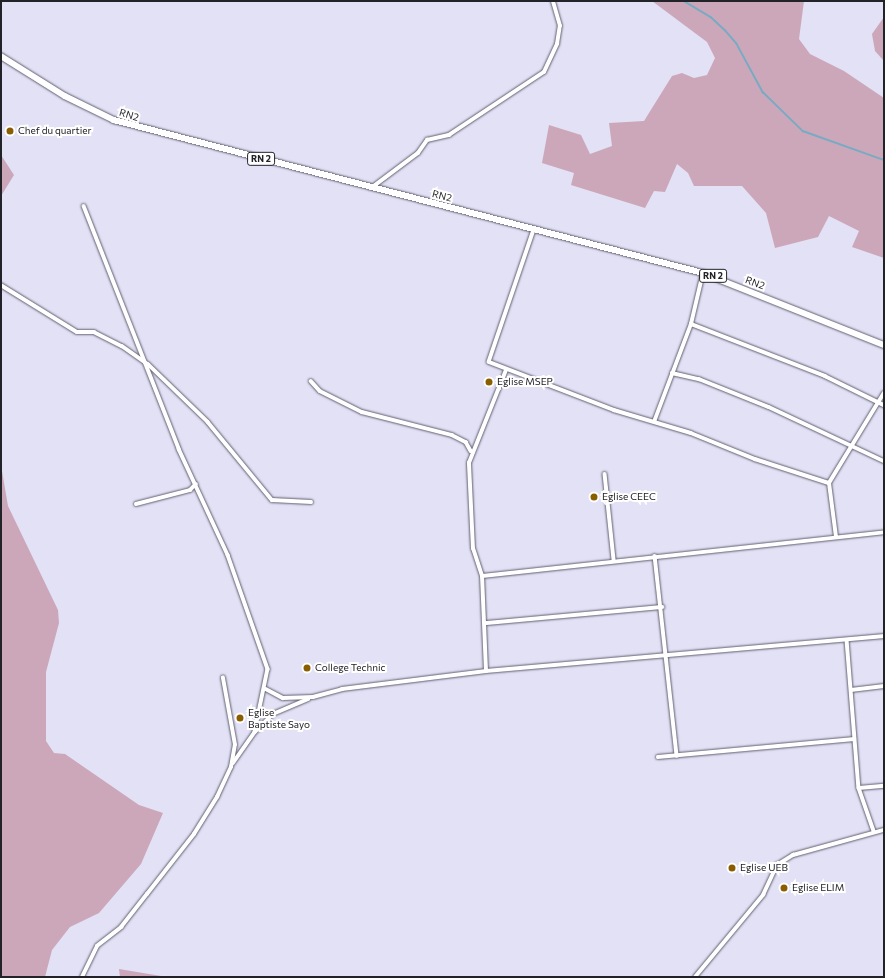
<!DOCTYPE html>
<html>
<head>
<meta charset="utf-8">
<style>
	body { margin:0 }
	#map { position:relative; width:885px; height:978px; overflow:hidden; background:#e2e1f5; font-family:Commissioner,sans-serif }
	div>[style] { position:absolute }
	.green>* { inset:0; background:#cca7b9 }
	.stream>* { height:1.5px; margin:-0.75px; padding:0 0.75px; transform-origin:0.75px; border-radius:0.75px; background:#78abc3 }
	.roads { filter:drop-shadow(0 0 1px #616071) drop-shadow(0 0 1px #616071) }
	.street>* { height:3.5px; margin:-1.75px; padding:0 1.75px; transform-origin:1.75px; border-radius:1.75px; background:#fff }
	.primary>* { height:5.5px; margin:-2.75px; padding:0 2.75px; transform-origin:2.75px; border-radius:2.75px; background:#fff }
	.dots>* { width:11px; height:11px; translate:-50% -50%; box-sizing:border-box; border:2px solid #fff; border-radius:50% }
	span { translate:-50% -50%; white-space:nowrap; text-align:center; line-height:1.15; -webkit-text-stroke:4px #fff; paint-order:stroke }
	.shield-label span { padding:1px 3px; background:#fff; border:1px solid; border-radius:3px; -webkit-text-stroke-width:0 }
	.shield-label { font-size:9px; color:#222229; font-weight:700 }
	.street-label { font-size:10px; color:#222229 }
	.poi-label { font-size:10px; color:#222229 }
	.left { translate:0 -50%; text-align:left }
	.frame { position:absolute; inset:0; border:2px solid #222229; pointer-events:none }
</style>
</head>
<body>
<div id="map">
	<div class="green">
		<div style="clip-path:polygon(652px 1px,804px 1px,799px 39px,810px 54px,844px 71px,884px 98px,884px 258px,852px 247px,859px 231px,829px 216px,818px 237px,775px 248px,766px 213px,742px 186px,694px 186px,688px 173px,677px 164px,665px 192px,654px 191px,645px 208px,571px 185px,574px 173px,542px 163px,549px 125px,581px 135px,590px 154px,612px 146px,609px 123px,644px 121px,672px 76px,682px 73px,694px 78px,707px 75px,715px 58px,707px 42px)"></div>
		<div style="clip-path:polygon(884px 17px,884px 61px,875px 51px,872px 34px)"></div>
		<div style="clip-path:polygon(1px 155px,14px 175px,1px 196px)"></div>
		<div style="clip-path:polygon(1px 465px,8px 506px,58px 610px,59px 623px,46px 672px,46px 741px,54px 753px,65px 754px,139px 805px,163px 813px,141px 864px,99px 913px,70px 927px,52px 950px,45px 977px,1px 977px)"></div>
		<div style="clip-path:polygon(119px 969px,167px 977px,120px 977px)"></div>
	</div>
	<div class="stream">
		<div style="left:684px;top:1px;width:31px;rotate:31deg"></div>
		<div style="left:711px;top:17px;width:19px;rotate:43deg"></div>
		<div style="left:725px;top:30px;width:18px;rotate:49deg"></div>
		<div style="left:737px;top:44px;width:55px;rotate:61.6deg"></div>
		<div style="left:763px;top:92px;width:56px;rotate:44.3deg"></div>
		<div style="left:803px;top:131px;width:86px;rotate:19.7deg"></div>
	</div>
	<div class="roads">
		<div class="street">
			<div style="left:374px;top:186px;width:55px;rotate:-36.9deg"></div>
			<div style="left:418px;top:153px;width:16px;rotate:-55deg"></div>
			<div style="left:427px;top:140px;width:23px;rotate:-13deg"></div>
			<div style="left:449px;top:135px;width:114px;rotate:-33.6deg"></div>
			<div style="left:544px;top:72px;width:31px;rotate:-65deg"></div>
			<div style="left:557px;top:44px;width:18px;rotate:-81deg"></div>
			<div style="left:560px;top:26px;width:26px;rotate:-106deg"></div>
			<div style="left:84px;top:206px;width:261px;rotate:68.6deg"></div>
			<div style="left:179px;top:449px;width:117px;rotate:65.2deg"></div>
			<div style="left:228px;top:555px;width:121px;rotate:70.7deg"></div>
			<div style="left:268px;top:669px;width:64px;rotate:101.7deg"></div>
			<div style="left:534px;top:230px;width:139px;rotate:108.8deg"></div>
			<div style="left:489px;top:362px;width:134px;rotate:21deg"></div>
			<div style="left:614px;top:410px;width:80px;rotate:16.6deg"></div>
			<div style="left:691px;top:433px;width:69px;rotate:22.1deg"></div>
			<div style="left:755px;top:459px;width:78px;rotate:18deg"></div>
			<div style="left:1px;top:285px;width:89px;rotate:31.7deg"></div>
			<div style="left:77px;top:332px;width:17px"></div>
			<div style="left:94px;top:332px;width:31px;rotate:27deg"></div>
			<div style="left:122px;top:346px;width:32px;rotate:35deg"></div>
			<div style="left:148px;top:364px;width:83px;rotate:44deg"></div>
			<div style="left:208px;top:422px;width:101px;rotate:50.6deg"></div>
			<div style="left:272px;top:500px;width:39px;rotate:3deg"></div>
			<div style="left:691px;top:324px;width:144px;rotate:21.2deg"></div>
			<div style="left:825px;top:376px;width:66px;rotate:26.2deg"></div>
			<div style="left:672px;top:373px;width:28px;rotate:13deg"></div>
			<div style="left:699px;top:379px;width:75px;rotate:21.8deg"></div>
			<div style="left:769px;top:407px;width:127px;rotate:25.2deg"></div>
			<div style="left:311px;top:381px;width:13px;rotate:48deg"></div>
			<div style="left:320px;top:391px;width:47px;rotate:26.6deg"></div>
			<div style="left:362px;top:412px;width:93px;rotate:14.3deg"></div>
			<div style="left:452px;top:435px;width:16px;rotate:27deg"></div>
			<div style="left:466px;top:442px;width:10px;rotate:61deg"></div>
			<div style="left:654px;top:422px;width:105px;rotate:-69.3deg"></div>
			<div style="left:691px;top:324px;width:52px;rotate:-76.8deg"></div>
			<div style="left:605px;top:474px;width:86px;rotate:84deg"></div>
			<div style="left:136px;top:504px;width:56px;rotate:-14.5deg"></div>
			<div style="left:190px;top:490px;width:8px;rotate:-45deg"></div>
			<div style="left:836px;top:537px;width:54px;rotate:-97.4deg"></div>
			<div style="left:829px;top:483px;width:105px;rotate:-58.6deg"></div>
			<div style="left:655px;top:556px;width:201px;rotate:83.7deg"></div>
			<div style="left:482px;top:576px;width:404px;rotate:-6.2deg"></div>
			<div style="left:486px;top:623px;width:177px;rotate:-5.2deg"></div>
			<div style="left:847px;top:640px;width:148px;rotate:85.4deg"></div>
			<div style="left:859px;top:788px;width:46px;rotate:70.8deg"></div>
			<div style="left:486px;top:671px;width:95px;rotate:-92.4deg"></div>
			<div style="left:482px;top:576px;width:28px;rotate:-108deg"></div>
			<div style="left:473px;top:549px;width:86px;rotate:-92.7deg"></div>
			<div style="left:469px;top:463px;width:100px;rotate:-68.3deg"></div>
			<div style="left:266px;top:689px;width:19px;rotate:28deg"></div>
			<div style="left:283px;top:698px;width:30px;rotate:-2deg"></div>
			<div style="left:313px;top:697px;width:30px;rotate:-15deg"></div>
			<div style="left:342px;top:689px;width:145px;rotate:-7.1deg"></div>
			<div style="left:486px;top:671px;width:400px;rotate:-5deg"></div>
			<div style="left:851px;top:690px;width:33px;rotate:-7deg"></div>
			<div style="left:658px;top:757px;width:197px;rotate:-5.2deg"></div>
			<div style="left:233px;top:763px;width:38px;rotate:-55deg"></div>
			<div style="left:255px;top:732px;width:25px;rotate:-45deg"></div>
			<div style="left:273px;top:714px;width:38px;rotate:-23deg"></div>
			<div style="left:859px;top:788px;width:25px;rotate:-5deg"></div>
			<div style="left:82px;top:977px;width:34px;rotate:-64deg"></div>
			<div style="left:97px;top:946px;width:31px;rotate:-38deg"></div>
			<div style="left:121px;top:927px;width:42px;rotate:-51.8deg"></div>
			<div style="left:147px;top:894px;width:76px;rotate:-51.9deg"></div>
			<div style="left:194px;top:834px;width:44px;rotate:-58.1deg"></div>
			<div style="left:217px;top:797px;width:33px;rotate:-65deg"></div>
			<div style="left:231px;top:767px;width:22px;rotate:-80deg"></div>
			<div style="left:235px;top:745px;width:68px;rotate:-100.2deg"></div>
			<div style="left:695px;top:977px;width:107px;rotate:-50.3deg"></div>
			<div style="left:763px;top:895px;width:33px;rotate:-65deg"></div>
			<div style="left:777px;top:865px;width:19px;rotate:-32deg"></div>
			<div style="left:793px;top:855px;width:94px;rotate:-15.4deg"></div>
		</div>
		<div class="primary">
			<div style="left:1px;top:56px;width:75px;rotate:32deg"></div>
			<div style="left:65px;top:96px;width:55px;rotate:26.1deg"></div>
			<div style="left:114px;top:120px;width:609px;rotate:14.56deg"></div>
			<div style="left:703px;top:273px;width:195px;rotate:21.7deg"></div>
		</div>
	</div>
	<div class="dots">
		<div style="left:10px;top:131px;background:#8a5e00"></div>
		<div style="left:489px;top:382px;background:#8a5e00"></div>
		<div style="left:594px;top:497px;background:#8a5e00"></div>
		<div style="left:307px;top:668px;background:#8a5e00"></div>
		<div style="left:240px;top:718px;background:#8a5e00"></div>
		<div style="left:732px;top:868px;background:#8a5e00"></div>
		<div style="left:784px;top:888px;background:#8a5e00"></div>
	</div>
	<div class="shield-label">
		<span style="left:261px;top:159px">RN 2</span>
		<span style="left:713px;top:276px">RN 2</span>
	</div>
	<div class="street-label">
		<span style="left:129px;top:115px;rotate:17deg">RN2</span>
		<span style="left:442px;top:196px;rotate:14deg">RN2</span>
		<span style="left:755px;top:283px;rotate:21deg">RN2</span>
	</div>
	<div class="poi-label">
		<span class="left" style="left:18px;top:131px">Chef du quartier</span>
		<span class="left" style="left:497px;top:382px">Eglise MSEP</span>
		<span class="left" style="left:602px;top:497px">Eglise CEEC</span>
		<span class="left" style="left:315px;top:668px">College Technic</span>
		<span class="left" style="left:248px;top:718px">Eglise<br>Baptiste Sayo</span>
		<span class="left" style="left:740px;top:868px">Eglise UEB</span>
		<span class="left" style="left:792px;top:888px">Eglise ELIM</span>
	</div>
	<div class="frame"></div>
</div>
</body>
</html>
